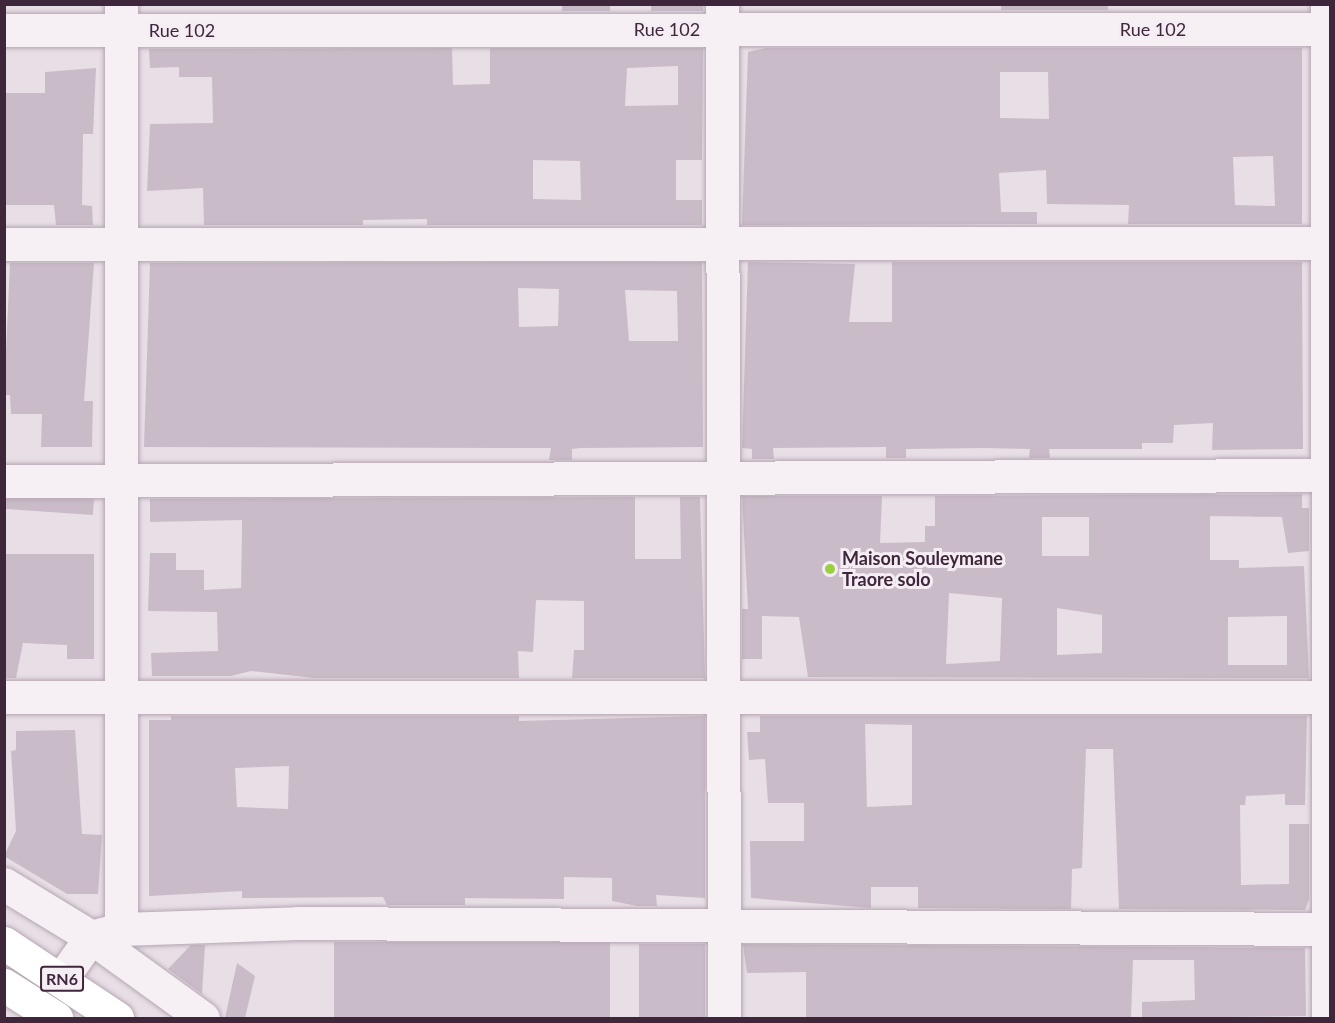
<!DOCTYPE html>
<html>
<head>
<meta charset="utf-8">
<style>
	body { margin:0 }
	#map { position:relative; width:1335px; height:1023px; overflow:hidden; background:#e8dee6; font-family:Lato,sans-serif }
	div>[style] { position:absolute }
	.building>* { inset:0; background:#cabbc8; transform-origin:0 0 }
	.roads { filter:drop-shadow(0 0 2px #b5a7b3) drop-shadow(0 0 2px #b5a7b3) }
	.minor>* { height:33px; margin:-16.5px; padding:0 16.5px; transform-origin:16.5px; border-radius:16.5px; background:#f6f0f5 }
	.highway>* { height:33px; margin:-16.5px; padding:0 16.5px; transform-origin:16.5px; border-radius:16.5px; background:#fff }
	.dots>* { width:16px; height:16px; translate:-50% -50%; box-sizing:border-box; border:3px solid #f5edf4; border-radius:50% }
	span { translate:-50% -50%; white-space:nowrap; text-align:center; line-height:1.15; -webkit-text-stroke:6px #f5edf4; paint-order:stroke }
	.shield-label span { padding:2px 4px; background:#f5edf4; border:2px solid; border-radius:4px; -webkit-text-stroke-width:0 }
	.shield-label { font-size:16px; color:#3f273b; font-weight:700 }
	.street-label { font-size:18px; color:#3f273b }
	.poi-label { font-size:18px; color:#3f273b; font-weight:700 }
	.left { translate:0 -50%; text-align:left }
	.frame { position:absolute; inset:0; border:6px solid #3f273b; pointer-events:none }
</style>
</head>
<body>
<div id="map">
	<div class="building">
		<div style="left:562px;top:4px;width:48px;height:7px"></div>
		<div style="left:651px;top:4px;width:52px;height:7px"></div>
		<div style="left:1001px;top:4px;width:107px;height:6px"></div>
		<div style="clip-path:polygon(evenodd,452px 48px,453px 85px,490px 84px,490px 48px,703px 48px,702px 160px,676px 160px,676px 200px,702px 200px,702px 225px,427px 225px,427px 219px,363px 220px,363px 225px,204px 225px,203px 188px,147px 191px,150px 124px,213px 123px,212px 77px,179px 77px,179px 67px,150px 68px,149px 49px,452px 48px,678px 66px,678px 105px,625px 106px,627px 68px,678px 66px,452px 48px,533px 160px,580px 161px,581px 200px,533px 199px,533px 160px)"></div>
		<div style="clip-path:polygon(evenodd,765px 48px,1302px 48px,1302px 224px,1128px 224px,1129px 205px,1047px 204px,1046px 170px,999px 173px,1001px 212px,1037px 212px,1037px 224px,742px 225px,748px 52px,765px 48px,1000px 72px,1048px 72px,1049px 119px,1000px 118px,1000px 72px,765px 48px,1273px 156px,1275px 206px,1235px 205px,1233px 157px,1273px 156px)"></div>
		<div style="clip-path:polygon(96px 68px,93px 134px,83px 134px,82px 205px,92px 206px,93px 225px,56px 225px,54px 205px,4px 205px,4px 93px,45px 93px,45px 72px)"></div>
		<div style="clip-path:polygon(evenodd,702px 262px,703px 447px,580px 448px,572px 449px,572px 460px,549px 460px,551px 448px,144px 447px,150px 263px,702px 262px,518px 288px,559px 289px,558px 326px,519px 327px,518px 288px,702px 262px,625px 290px,677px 291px,678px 341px,629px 341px,625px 290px)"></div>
		<div style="clip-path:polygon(748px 262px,855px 264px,849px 322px,892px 322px,892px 262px,1302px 262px,1303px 449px,1212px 450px,1213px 423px,1174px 425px,1173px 443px,1142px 443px,1142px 449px,1049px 449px,1050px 458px,1029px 458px,1030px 449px,984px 448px,906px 449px,906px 458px,886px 458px,886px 447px,773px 448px,774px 459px,752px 459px,752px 449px,742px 448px)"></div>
		<div style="clip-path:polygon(10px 263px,94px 263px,84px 401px,93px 401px,92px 447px,41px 447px,42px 414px,11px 414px,10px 395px,4px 395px)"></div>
		<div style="clip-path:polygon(evenodd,1302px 494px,1302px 508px,1309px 508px,1309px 551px,1288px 553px,1282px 517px,1210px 516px,1210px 560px,1239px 560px,1239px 568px,1304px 566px,1309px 678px,808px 677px,799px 617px,762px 616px,762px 659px,742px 659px,742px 609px,748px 609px,742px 496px,882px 496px,880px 543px,925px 542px,925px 526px,935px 526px,935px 496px,1302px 494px,1042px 517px,1089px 517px,1089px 556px,1042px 556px,1042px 517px,1302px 494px,949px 593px,1002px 598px,1000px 661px,946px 664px,949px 593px,1302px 494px,1057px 608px,1102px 615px,1102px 653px,1057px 655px,1057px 608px,1302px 494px,1287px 616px,1287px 665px,1228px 665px,1228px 617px,1287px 616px)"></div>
		<div style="clip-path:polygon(635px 497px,635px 559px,681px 559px,680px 497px,700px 497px,705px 678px,572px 678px,574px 650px,584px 650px,584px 601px,536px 600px,533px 652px,518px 651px,519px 678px,314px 678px,251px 671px,231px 676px,152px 676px,151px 653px,218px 651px,217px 612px,148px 611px,150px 553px,176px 553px,176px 570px,204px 570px,204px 590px,241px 588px,242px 532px,242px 520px,150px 522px,150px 499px)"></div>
		<div style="left:94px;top:499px;width:16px;height:90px;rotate:94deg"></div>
		<div style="clip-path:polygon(4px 554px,94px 554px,94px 659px,67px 659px,67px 645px,23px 643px,16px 678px,4px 678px)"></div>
		<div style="clip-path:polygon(evenodd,171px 716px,519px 716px,519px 721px,705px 716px,705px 898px,656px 895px,657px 906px,637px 906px,612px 901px,612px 878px,564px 877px,564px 899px,465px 898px,465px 905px,387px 905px,383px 897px,242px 898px,242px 891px,149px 896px,149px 720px,171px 720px,171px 716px,289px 766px,288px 809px,237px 807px,235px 768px,289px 766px)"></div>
		<div style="clip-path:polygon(evenodd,760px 716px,1307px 716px,1305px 805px,1285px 805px,1285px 794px,1246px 796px,1245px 805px,1240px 805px,1241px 885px,1289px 884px,1289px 824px,1309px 824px,1309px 899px,1305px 910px,1119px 909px,1113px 749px,1086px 749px,1082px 868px,1072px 869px,1071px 909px,918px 908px,918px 887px,871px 887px,871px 908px,751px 898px,750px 841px,804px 841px,804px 803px,768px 803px,765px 759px,749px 760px,747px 732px,760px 732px,760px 716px,865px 724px,912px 725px,912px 805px,867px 807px,865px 724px)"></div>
		<div style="clip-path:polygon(75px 730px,82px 834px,102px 835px,98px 894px,67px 894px,4px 856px,16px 831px,11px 751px,16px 750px,16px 731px)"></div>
		<div style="left:334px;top:942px;width:276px;height:75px"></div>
		<div style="left:639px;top:944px;width:66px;height:74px"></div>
		<div style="clip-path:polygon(743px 944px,1305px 948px,1306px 1016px,1142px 1018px,1142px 1002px,1195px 1000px,1194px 960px,1133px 960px,1131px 1018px,806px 1018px,806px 972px,747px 973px)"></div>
		<div style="clip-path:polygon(191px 945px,205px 945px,202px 994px,168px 969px)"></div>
		<div style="clip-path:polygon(237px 963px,255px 976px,245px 1018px,225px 1018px)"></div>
	</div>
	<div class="roads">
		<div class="minor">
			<div style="left:722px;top:4px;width:1014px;rotate:89.89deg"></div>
			<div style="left:1327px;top:4px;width:1014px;rotate:89.94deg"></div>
			<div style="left:4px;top:30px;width:1326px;rotate:-0.04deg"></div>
			<div style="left:4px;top:244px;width:1326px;rotate:-0.04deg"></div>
			<div style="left:4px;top:481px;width:1326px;rotate:-0.26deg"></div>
			<div style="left:4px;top:697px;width:1326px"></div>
			<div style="left:4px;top:884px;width:102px;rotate:31.3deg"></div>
			<div style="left:91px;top:937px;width:138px;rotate:35.9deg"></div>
			<div style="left:121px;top:929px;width:925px;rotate:-90deg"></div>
			<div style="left:62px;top:978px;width:50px;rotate:-54.7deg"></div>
			<div style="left:91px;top:937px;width:31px;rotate:-15deg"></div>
			<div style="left:121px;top:929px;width:177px;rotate:-1.9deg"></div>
			<div style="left:298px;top:923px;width:1032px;rotate:0.33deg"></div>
		</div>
		<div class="highway">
			<div style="left:4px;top:943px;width:136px;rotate:33.6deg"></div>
			<div style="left:4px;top:985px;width:62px;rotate:32.4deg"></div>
		</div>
	</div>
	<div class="dots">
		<div style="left:830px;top:569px;background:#99d03f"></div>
	</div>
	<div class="shield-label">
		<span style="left:62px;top:979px">RN6</span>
	</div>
	<div class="street-label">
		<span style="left:667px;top:29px">Rue 102</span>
		<span style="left:1153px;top:29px">Rue 102</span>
		<span style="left:182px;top:30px">Rue 102</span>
	</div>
	<div class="poi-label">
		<span class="left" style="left:842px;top:569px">Maison Souleymane<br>Traore solo</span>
	</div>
	<div class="frame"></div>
</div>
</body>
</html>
